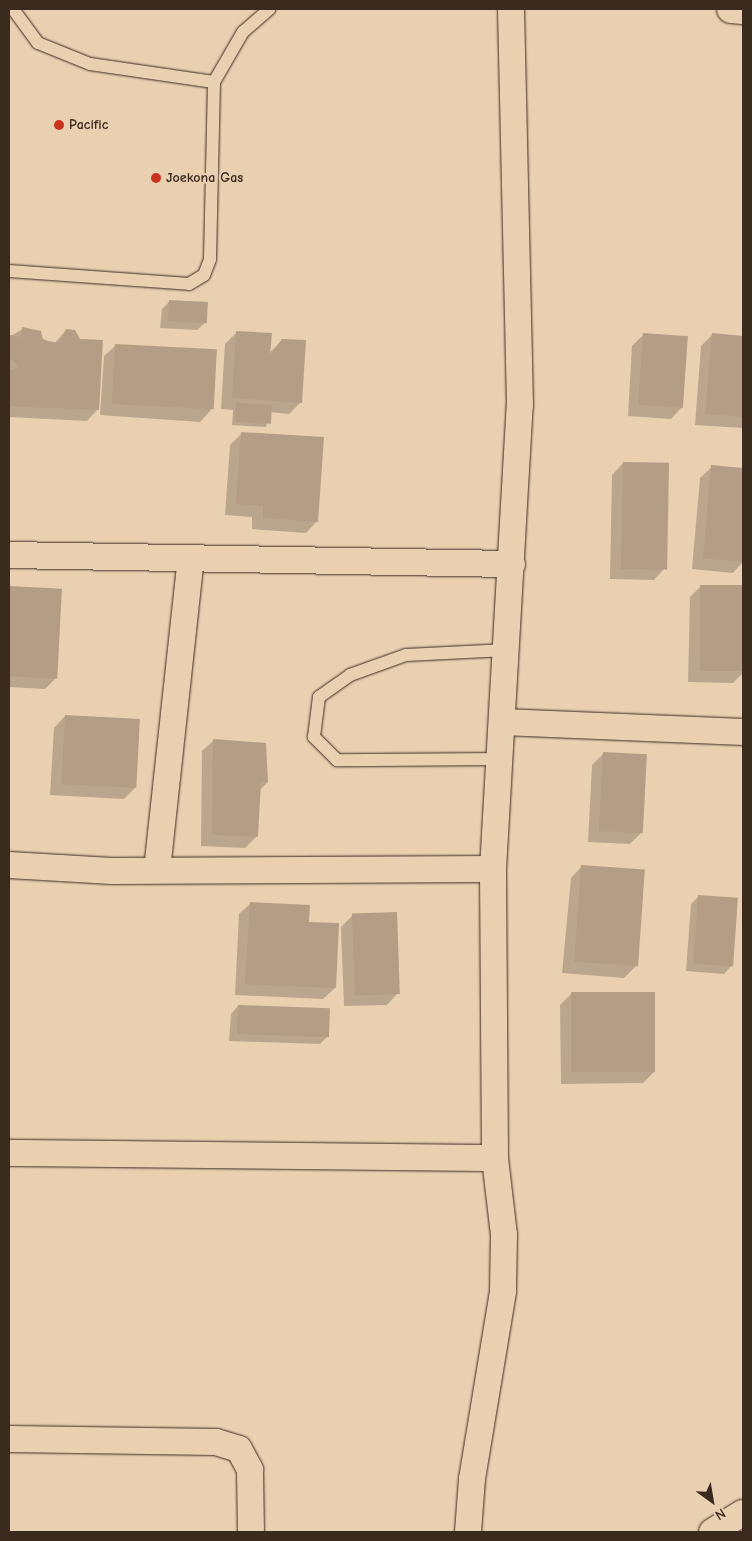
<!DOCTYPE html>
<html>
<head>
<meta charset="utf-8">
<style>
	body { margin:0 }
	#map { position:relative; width:752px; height:1541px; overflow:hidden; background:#e9d0b1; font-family:"Comic Neue",sans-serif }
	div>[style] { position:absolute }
	.shadow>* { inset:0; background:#0003 }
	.building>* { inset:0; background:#b39d84; transform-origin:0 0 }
	.roads { filter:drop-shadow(0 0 1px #3b2a1e) drop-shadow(0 0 1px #3b2a1e) }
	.lane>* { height:12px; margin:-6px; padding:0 6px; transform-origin:6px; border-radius:6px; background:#e9d0b1 }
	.street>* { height:26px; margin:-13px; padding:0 13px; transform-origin:13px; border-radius:13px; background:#e9d0b1 }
	.primary>* { height:28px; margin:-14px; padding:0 14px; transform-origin:14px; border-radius:14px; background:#e9d0b1 }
	.dots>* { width:14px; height:14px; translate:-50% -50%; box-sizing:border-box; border:2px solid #e9d0b1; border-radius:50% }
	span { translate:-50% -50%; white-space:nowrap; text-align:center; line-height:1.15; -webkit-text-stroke:4px #e9d0b1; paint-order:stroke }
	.poi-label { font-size:14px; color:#3b2a1e; font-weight:700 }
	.left { translate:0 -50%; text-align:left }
	.frame { position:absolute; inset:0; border:10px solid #3b2a1e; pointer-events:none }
	.north { position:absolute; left:687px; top:1476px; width:50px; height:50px; -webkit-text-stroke:4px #e9d0b1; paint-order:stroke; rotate:148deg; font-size:14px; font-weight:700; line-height:20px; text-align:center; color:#3b2a1e }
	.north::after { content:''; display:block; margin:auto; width:18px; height:22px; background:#3b2a1e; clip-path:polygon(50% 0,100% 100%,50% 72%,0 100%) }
</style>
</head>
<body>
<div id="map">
	<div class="shadow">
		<div style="clip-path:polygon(170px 301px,205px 323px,197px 330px,160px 328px,162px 309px)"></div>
		<div style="clip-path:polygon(23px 329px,54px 344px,66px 330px,98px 409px,87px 421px,9px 417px,9px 337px)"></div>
		<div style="clip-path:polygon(237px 332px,269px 353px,283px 340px,301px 402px,289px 414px,270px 412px,266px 427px,232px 425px,233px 410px,221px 409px,225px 344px)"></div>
		<div style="clip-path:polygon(643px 335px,682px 407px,671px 419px,628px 416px,632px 346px)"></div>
		<div style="clip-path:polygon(712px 335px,743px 337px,743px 428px,695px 425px,701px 346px)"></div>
		<div style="clip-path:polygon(116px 345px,211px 410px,200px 422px,100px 415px,104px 356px)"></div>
		<div style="clip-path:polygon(242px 433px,317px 521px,306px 533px,252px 529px,252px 517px,225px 515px,230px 445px)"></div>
		<div style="clip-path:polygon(623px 463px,665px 568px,654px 580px,610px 579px,612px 475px)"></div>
		<div style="clip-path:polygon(712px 467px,743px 469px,743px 562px,733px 573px,692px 569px,700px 478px)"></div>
		<div style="clip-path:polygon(701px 586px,743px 586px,743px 673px,733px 683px,688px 682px,690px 597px)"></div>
		<div style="clip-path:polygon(9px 588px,61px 590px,56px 678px,45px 689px,9px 687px)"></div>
		<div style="clip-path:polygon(65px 716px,136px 787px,124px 799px,50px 795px,54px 728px)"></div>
		<div style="clip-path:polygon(214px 740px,267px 783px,259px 791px,257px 836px,245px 848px,201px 846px,202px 751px)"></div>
		<div style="clip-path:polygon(604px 753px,641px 833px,630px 844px,588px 842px,592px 765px)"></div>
		<div style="clip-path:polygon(582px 866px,636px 966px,624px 978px,562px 973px,571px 878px)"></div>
		<div style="clip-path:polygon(699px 896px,731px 966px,724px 974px,686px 971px,691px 904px)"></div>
		<div style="clip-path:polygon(251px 903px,307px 923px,335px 988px,323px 999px,235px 995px,239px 914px)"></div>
		<div style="clip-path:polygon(353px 915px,398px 993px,387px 1005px,344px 1006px,341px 927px)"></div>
		<div style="clip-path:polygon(571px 994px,654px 1072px,643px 1083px,561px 1084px,560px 1005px)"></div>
		<div style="clip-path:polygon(238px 1006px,327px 1037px,320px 1044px,229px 1041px,231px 1014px)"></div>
	</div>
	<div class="building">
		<div style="left:169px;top:300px;width:39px;height:21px;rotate:3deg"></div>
		<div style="clip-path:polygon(22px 327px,41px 331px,43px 340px,59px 343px,66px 329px,75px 330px,80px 339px,103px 340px,99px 410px,9px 406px,9px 370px,19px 367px,9px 357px,9px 335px,21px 337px)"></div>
		<div style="clip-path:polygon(236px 331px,272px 333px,270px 355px,282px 339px,306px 340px,302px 403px,232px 398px)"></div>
		<div style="left:643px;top:333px;width:45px;height:72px;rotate:4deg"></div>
		<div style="clip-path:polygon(712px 333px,743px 336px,743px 417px,705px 414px)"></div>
		<div style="left:115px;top:344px;width:102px;height:60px;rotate:3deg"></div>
		<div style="left:236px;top:403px;width:36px;height:19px;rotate:3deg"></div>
		<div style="clip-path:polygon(241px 432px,324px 437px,318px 522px,263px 518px,263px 506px,236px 504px)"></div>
		<div style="left:623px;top:462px;width:46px;height:107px;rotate:1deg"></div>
		<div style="clip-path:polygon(711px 465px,743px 468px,743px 562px,703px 558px)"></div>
		<div style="left:700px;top:585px;width:43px;height:86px"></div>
		<div style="left:9px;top:586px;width:53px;height:90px;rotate:3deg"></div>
		<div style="left:65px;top:715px;width:75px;height:69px;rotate:3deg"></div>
		<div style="clip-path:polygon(213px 739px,266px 743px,268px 783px,261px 781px,258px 837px,212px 835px)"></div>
		<div style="left:603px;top:752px;width:44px;height:79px;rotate:3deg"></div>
		<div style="left:581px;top:865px;width:64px;height:97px;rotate:4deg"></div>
		<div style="left:698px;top:895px;width:40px;height:69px;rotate:4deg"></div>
		<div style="clip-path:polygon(250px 902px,310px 905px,309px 922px,339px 923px,336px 988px,245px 984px)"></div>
		<div style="left:397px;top:912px;width:82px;height:45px;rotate:88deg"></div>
		<div style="left:655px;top:992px;width:80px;height:84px;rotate:90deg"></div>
		<div style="left:238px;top:1005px;width:92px;height:29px;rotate:2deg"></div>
	</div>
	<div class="roads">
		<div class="lane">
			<div style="left:13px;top:9px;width:42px;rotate:53.7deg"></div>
			<div style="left:38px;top:43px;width:56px;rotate:22deg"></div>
			<div style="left:90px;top:64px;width:125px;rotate:8.3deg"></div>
			<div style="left:214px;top:82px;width:58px;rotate:-59.9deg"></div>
			<div style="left:243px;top:32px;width:35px;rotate:-41deg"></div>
			<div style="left:9px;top:271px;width:180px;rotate:4.1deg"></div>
			<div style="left:189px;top:284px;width:17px;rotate:-31deg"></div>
			<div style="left:204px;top:275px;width:17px;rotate:-69deg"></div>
			<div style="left:210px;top:259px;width:177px;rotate:-88.7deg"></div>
			<div style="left:500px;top:759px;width:163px;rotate:179.6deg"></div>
			<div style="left:337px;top:760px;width:33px;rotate:-135deg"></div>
			<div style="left:314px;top:737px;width:40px;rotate:-82.9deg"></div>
			<div style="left:319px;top:697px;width:38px;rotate:-35deg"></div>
			<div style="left:350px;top:675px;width:59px;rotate:-19.7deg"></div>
			<div style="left:406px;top:655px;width:101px;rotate:-2.8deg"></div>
		</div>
		<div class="street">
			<div style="left:9px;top:555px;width:503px;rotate:1.03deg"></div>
			<div style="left:503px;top:722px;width:240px;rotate:2.4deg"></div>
			<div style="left:9px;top:865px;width:103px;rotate:3.3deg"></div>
			<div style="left:112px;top:871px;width:381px;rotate:-0.3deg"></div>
			<div style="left:157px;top:870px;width:313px;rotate:-83.8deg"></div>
			<div style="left:9px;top:1153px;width:486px;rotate:0.6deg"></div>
			<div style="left:9px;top:1439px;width:207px;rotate:0.8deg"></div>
			<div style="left:216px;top:1442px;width:24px;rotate:17deg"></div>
			<div style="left:239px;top:1449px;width:24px;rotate:62deg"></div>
			<div style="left:250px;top:1470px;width:62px;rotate:89.1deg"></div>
			<div style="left:468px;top:1532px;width:53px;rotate:-85.7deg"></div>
			<div style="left:472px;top:1479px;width:191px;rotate:-80.6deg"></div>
			<div style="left:503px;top:1291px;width:56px;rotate:-89deg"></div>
			<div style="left:504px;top:1235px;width:78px;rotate:-96.7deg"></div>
			<div style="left:495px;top:1158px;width:289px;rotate:-90.4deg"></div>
			<div style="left:493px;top:869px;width:465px;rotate:-86.7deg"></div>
			<div style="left:520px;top:405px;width:396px;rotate:-91.3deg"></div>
			<div style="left:712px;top:1532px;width:36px;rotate:-32deg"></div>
		</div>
		<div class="primary">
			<div style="left:731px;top:9px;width:12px;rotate:5deg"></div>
		</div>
	</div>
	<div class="dots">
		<div style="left:59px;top:125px;background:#c8321e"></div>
		<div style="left:156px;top:178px;background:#c8321e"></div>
	</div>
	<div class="poi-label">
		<span class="left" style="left:69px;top:125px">Pacific</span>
		<span class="left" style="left:166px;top:178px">Joekona Gas</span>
	</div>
	<div class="frame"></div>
	<div class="north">N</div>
</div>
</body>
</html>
